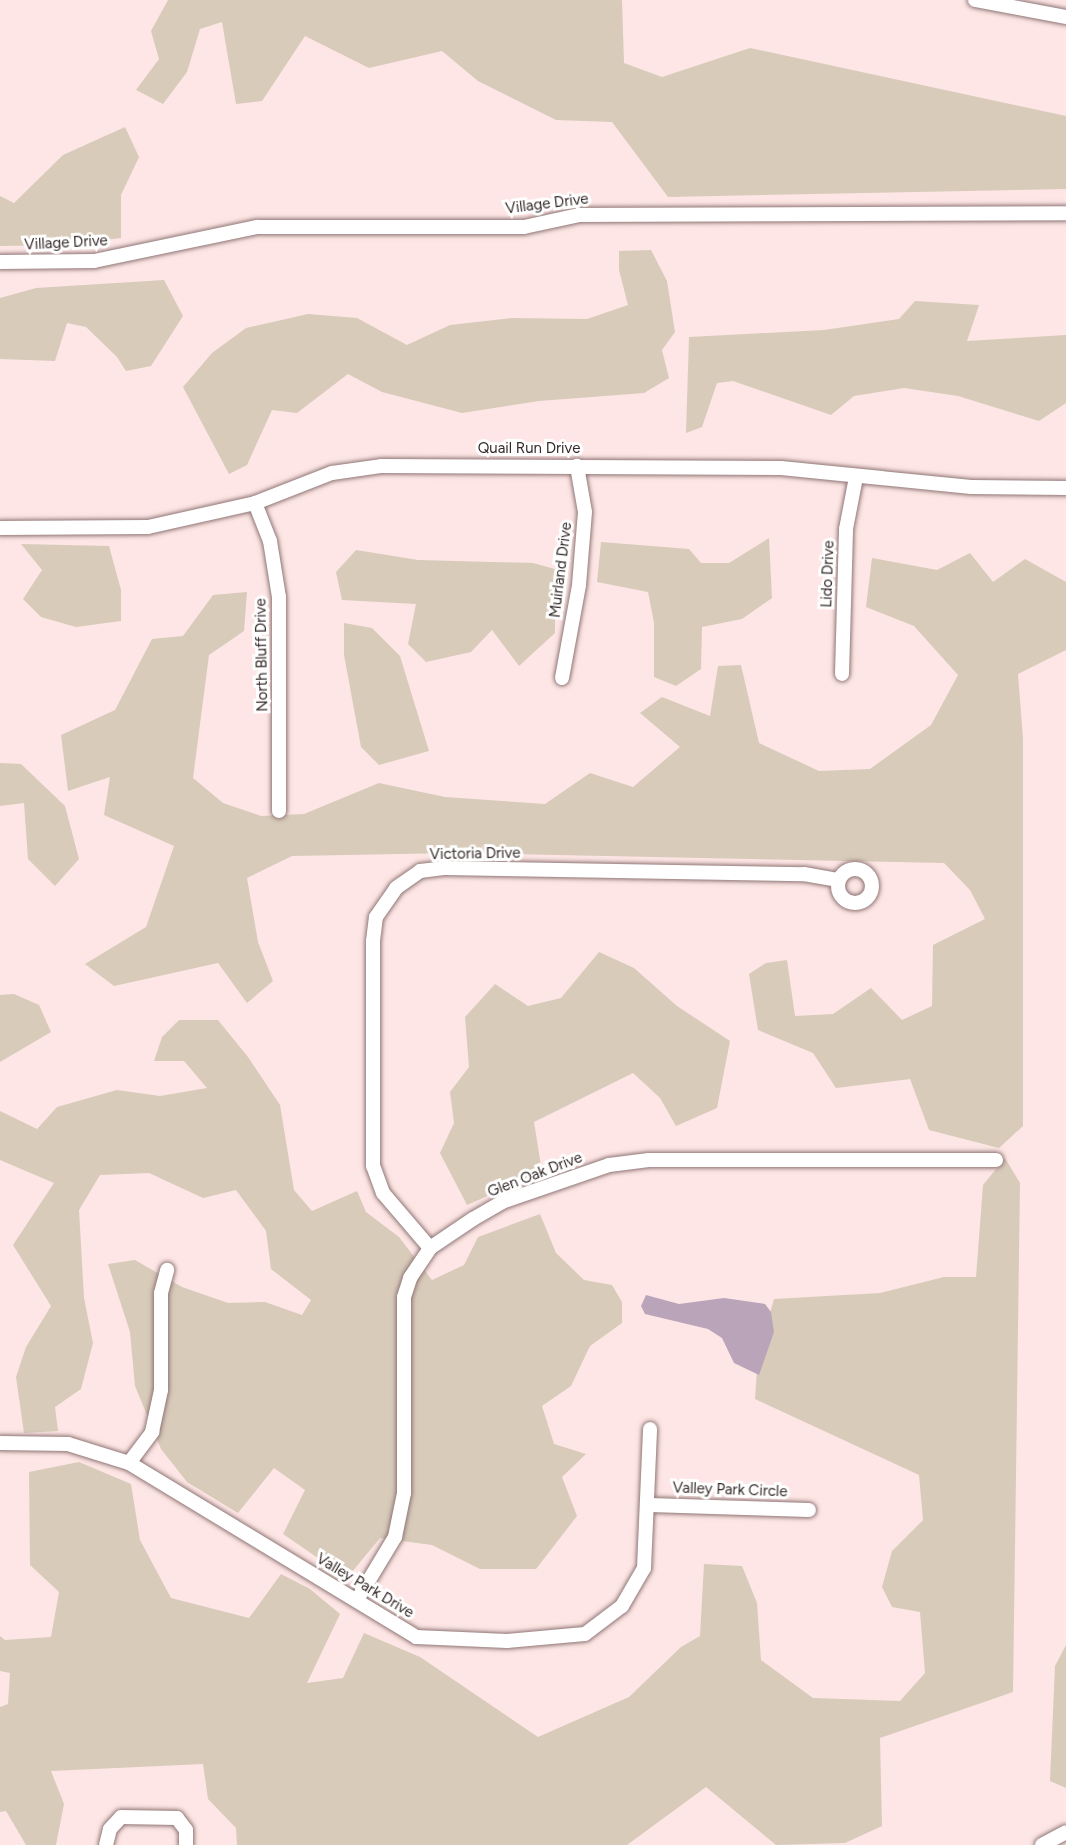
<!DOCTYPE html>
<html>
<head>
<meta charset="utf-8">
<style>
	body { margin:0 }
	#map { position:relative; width:1066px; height:1845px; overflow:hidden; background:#fde6e5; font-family:Figtree,sans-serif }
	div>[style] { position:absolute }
	.green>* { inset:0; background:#d8cbba }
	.water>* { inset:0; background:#baa4ba }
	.roads { filter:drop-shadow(0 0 2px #907676) drop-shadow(0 0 2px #907676) }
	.minor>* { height:14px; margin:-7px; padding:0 7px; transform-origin:7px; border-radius:7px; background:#fff }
	.minor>.ring { margin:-7px; padding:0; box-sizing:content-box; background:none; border:14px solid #fff; border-radius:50% }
	span { translate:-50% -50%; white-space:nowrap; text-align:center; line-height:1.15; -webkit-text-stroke:6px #fff; paint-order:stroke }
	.street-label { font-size:15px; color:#342a29 }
</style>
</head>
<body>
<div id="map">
	<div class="green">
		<div style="clip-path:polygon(168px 0,622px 0,624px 63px,662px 77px,750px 48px,1066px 116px,1066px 189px,668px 197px,612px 122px,556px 120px,478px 81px,442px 51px,369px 68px,305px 36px,262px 101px,236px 104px,222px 22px,200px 29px,187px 72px,163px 104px,136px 90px,159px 59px,151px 31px)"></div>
		<div style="clip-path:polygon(125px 127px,139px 157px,121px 195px,121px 238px,60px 245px,0 246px,0 196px,14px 203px,63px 155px)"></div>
		<div style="clip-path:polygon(651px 250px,667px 281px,675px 332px,662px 350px,669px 378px,644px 393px,539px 401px,462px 413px,382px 392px,348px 374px,297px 413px,272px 410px,247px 465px,229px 474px,183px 387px,212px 353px,246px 328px,308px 314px,357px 318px,407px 345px,450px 325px,512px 318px,587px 319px,628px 305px,619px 270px,619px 251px)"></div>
		<div style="clip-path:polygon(164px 280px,183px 316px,151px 366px,126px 371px,117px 357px,86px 327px,67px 323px,55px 361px,0 359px,0 298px,36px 288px)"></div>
		<div style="clip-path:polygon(915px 301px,979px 305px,967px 341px,1066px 335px,1066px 403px,1039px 421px,958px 396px,904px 388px,854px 396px,831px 415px,733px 381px,717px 383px,702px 427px,686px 433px,689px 337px,824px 330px,899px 319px)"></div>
		<div style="clip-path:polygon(769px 538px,772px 598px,742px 619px,702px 627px,701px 669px,676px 686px,654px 677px,654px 623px,648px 592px,597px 582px,601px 542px,689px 549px,701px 563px,729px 563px)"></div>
		<div style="clip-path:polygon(21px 544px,109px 546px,121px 590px,121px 621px,76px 627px,41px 617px,23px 599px,42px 570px)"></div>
		<div style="clip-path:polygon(356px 550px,418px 560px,533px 563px,555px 569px,555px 633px,519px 666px,492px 630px,471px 652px,426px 662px,408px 644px,416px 604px,342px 600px,336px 572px)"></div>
		<div style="clip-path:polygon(970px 553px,993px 582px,1025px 559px,1066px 582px,1066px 650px,1018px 674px,1023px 739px,1023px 1126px,999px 1148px,929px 1130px,910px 1079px,836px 1088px,813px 1053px,758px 1030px,749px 974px,766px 963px,787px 960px,795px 1016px,833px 1014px,871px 988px,902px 1020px,932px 1006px,933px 945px,985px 919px,970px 890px,944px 863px,454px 853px,292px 856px,247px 878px,258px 942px,273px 981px,247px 1003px,218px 963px,114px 986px,85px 964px,146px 927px,174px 846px,104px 815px,110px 777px,68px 791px,61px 735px,115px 710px,152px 639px,183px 636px,213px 595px,247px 592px,244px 631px,209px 655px,193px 778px,223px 803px,261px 816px,304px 814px,379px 783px,445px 797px,545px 804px,590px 773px,633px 787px,680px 747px,640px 713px,662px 697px,710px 716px,718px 666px,741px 665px,759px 743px,819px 771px,870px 769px,931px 725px,958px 675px,914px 626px,866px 607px,872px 558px,937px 570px)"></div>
		<div style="clip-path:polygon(344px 623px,372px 628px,400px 656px,429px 751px,379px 765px,361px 747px,344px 655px)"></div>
		<div style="clip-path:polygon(0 763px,21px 764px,65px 806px,79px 859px,55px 886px,28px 859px,24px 803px,0 806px)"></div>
		<div style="clip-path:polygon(599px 952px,634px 968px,677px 1006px,730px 1041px,717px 1108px,676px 1126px,660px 1098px,633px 1073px,534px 1122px,542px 1172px,467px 1205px,440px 1153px,454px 1123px,450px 1092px,469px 1067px,465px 1017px,495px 984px,528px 1006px,561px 998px)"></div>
		<div style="clip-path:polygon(14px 994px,39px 1005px,51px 1032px,0 1062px,0 995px)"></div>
		<div style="clip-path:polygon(179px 1020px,218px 1020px,248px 1057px,280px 1105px,294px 1190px,312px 1211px,357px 1191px,366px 1212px,399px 1237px,432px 1280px,464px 1265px,478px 1237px,540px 1214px,556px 1253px,584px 1280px,612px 1285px,622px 1302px,622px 1323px,590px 1346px,571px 1386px,542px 1406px,554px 1444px,586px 1454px,562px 1477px,577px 1516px,536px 1569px,480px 1569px,432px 1545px,380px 1538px,347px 1578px,283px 1534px,305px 1490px,274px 1468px,238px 1513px,187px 1482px,161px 1449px,135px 1386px,130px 1332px,108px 1264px,135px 1260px,182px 1287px,228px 1303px,265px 1302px,302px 1315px,311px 1300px,271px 1269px,266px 1231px,236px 1190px,203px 1198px,149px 1173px,100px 1175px,79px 1210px,84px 1298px,93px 1343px,81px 1389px,55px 1407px,58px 1431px,24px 1433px,16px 1377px,26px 1347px,51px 1306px,13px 1245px,54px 1183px,0 1160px,0 1111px,37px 1129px,57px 1107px,117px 1090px,160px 1096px,207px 1088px,184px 1061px,154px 1061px,162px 1037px)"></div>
		<div style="clip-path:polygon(1005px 1158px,1020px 1183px,1013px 1692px,880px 1738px,882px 1826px,845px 1843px,776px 1845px,706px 1787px,627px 1845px,237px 1845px,236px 1828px,208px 1799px,203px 1764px,51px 1771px,64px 1804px,56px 1845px,26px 1845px,6px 1811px,0 1812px,0 1707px,8px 1704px,10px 1673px,0 1671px,0 1636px,5px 1640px,51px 1637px,59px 1592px,30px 1565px,29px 1472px,79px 1462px,131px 1484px,140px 1540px,171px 1598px,249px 1618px,281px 1574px,310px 1589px,340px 1614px,307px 1683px,343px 1678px,364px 1633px,420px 1657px,538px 1737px,629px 1697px,681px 1647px,700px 1636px,704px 1564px,742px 1566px,757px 1603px,761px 1660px,813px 1698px,900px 1701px,925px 1673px,920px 1612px,892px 1607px,882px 1587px,892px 1551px,923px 1520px,919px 1475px,755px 1399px,758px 1355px,774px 1299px,880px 1293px,944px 1277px,976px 1277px,983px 1185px)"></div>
		<div style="clip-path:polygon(1066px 1645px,1066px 1788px,1050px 1781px,1055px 1666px)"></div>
	</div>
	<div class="water">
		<div style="clip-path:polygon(646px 1295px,679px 1304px,724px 1298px,765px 1304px,771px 1312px,774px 1332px,759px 1375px,734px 1363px,722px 1338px,708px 1329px,645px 1314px,641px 1306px)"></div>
	</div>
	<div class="roads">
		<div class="minor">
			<div style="left:975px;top:0;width:93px;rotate:10.6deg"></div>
			<div style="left:0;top:262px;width:94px;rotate:-0.6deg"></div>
			<div style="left:94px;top:261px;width:167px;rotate:-11.8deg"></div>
			<div style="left:257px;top:227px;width:267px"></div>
			<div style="left:524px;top:227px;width:56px;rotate:-12.3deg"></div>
			<div style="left:579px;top:215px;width:487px;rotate:-0.2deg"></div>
			<div style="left:255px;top:503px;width:41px;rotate:68.5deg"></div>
			<div style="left:270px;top:541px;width:57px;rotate:80.9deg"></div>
			<div style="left:279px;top:597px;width:214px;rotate:90deg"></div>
			<div style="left:0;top:528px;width:148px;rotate:-0.4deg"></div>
			<div style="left:148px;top:527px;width:110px;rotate:-12.6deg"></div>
			<div style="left:255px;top:503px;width:83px;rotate:-21.3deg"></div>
			<div style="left:332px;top:473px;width:49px;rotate:-8.1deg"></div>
			<div style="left:381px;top:466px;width:400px;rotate:0.3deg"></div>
			<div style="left:781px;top:468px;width:191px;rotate:5.7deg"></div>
			<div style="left:971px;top:487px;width:95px;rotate:0.6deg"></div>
			<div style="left:842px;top:674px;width:145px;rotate:-88.4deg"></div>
			<div style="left:846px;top:529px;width:53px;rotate:-79.1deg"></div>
			<div style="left:562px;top:678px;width:95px;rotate:-79.6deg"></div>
			<div style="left:579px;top:585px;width:73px;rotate:-85.3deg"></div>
			<div style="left:585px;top:512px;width:47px;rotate:-99.9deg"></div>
			<div class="ring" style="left:838px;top:869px;width:20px;height:20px"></div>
			<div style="left:430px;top:1248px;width:72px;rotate:-130.5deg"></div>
			<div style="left:383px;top:1193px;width:29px;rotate:-110deg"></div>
			<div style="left:373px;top:1166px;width:225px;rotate:-90deg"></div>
			<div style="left:373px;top:941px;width:24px;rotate:-83deg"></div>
			<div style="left:376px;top:917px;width:35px;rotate:-55deg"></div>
			<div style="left:396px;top:888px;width:29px;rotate:-35deg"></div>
			<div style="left:420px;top:871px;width:24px;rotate:-7deg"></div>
			<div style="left:444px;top:868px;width:360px;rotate:1deg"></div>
			<div style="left:804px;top:874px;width:35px;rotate:10deg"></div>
			<div style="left:0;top:1443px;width:68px;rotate:0.8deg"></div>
			<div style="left:68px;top:1444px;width:64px;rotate:17.3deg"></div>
			<div style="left:129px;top:1463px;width:336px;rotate:31.2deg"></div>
			<div style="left:416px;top:1637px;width:91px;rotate:2.5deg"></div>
			<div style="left:507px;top:1641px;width:78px;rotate:-5.1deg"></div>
			<div style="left:585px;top:1634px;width:46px;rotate:-37.1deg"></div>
			<div style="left:622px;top:1606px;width:44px;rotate:-59.9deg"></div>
			<div style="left:644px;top:1568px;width:139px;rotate:-87.5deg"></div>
			<div style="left:129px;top:1463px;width:39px;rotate:-53deg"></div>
			<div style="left:152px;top:1432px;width:43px;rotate:-77.9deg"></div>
			<div style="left:161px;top:1390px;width:97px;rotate:-90deg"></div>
			<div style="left:161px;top:1293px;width:24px;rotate:-75deg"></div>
			<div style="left:649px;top:1505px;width:160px;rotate:1.8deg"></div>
			<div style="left:357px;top:1600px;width:74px;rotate:-58.9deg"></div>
			<div style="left:395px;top:1537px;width:45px;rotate:-78.4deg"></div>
			<div style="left:404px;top:1493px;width:196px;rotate:-90deg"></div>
			<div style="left:404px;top:1297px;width:20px;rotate:-72deg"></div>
			<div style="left:410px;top:1278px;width:36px;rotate:-56deg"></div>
			<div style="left:430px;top:1248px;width:52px;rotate:-34deg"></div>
			<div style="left:473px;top:1219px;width:34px;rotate:-30deg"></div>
			<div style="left:502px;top:1202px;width:113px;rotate:-19.1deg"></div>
			<div style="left:609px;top:1165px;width:40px;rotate:-7.1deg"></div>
			<div style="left:649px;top:1160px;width:347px"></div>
			<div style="left:106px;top:1845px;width:16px;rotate:-76deg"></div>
			<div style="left:110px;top:1829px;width:16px;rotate:-47deg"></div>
			<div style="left:121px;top:1817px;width:56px;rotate:1deg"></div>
			<div style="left:177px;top:1818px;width:15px;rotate:53deg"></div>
			<div style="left:186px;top:1830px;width:15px;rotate:90deg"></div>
			<div style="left:1042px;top:1845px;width:27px;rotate:-28deg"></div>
		</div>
	</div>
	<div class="street-label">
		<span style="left:547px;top:204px;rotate:-7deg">Village Drive</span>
		<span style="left:66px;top:243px;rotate:-3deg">Village Drive</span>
		<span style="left:529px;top:449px">Quail Run Drive</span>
		<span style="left:561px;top:570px;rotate:-83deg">Muirland Drive</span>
		<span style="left:828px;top:574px;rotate:-88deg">Lido Drive</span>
		<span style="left:262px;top:655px;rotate:-91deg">North Bluff Drive</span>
		<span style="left:475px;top:854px;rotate:-1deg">Victoria Drive</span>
		<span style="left:535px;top:1175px;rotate:-21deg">Glen Oak Drive</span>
		<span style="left:730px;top:1490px;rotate:2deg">Valley Park Circle</span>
		<span style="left:365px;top:1586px;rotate:31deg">Valley Park Drive</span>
	</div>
</div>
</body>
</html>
